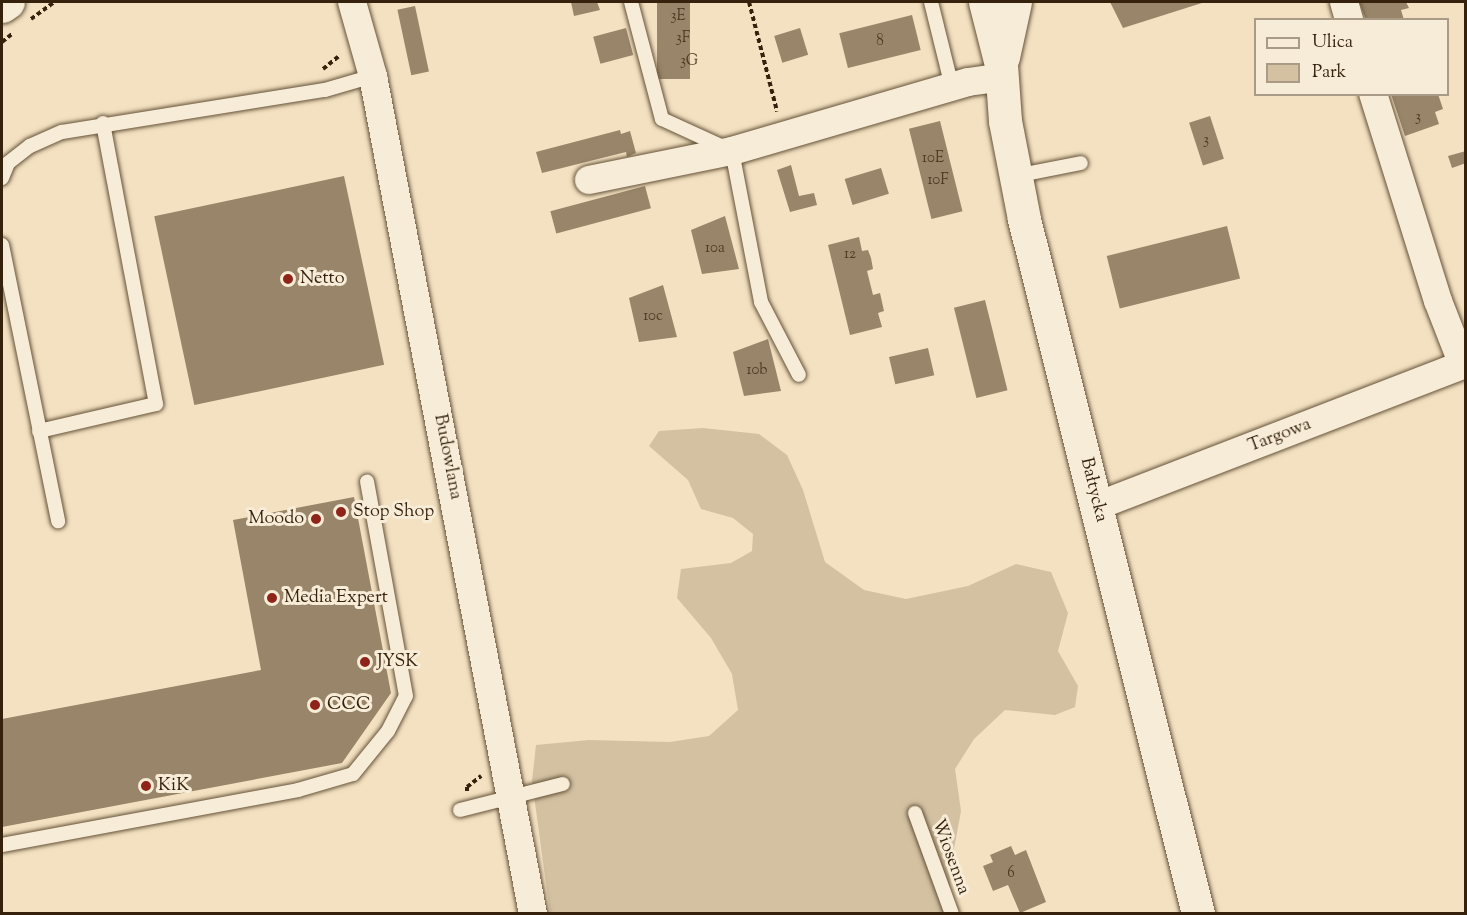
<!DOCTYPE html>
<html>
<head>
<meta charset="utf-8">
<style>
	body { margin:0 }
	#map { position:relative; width:1467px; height:915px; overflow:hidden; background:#f3e1c1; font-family:"Sorts Mill Goudy",serif }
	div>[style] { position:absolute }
	.green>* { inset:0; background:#d3c1a2 }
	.building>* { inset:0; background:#98856a; transform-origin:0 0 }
	.path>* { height:4px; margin-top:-2px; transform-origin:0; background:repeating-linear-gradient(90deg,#36220c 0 4.5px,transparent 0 7.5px) }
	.roads { filter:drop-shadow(0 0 2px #655239) drop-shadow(0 0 2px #655239) }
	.service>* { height:14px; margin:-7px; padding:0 7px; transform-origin:7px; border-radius:7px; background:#f7ecd7 }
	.minor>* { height:28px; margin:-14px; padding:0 14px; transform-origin:14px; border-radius:14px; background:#f7ecd7 }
	.secondary>* { height:33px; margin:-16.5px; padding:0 16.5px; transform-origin:16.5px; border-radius:16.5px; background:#f7ecd7 }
	.dots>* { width:16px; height:16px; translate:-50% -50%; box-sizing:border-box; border:3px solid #f7ecd7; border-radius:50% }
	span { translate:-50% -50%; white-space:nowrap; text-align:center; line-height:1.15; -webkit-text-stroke:6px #f7ecd7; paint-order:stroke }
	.number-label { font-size:15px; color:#4e3b24 }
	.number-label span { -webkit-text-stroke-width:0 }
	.poi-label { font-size:18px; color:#36220c }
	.left { translate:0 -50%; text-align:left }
	.right { translate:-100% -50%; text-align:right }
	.street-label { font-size:18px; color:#36220c }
	.frame { position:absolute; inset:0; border:3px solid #36220c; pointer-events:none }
	.legend { position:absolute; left:1254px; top:18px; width:195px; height:78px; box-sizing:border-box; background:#f7ecd7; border:2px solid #aa9b86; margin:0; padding:8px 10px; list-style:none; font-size:18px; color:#36220c }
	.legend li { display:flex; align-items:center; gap:12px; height:30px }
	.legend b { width:30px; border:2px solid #aa9b86 }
</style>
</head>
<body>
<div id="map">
	<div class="green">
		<div style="clip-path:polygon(703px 428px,759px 434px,787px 455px,803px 490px,825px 562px,864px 590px,906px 599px,968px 586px,1016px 564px,1051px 572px,1068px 613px,1058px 651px,1078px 686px,1075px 707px,1055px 715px,1005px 710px,974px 739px,955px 769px,961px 811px,951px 865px,949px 913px,550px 913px,532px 781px,536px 745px,589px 740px,670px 742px,709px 736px,738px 710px,732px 674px,711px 638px,677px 598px,681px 569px,731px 563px,752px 551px,753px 534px,733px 518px,701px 509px,688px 480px,649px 446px,659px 431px)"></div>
	</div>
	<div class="building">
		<div style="clip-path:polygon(571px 2px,597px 2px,600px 10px,574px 16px)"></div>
		<div style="left:657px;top:2px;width:33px;height:77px"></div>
		<div style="clip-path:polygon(1110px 2px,1205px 2px,1123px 28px)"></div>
		<div style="clip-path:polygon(1359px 2px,1406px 2px,1409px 8px,1401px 10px,1404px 20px,1366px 20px)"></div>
		<div style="left:415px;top:6px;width:67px;height:18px;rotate:78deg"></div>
		<div style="left:912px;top:15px;width:36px;height:75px;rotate:76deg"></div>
		<div style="left:626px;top:28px;width:28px;height:34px;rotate:75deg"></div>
		<div style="left:800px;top:28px;width:28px;height:27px;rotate:73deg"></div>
		<div style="clip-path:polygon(1391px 94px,1438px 94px,1443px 109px,1435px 112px,1439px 124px,1405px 136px)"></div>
		<div style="left:1210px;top:116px;width:45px;height:22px;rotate:72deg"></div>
		<div style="left:940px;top:121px;width:93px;height:32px;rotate:76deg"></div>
		<div style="clip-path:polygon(620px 130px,621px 134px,630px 131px,636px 153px,627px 157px,626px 152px,542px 173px,536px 152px)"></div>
		<div style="clip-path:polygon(1466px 151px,1466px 163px,1452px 168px,1448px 156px)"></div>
		<div style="clip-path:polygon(791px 165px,799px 196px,814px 193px,817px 205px,790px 212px,777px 170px)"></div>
		<div style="left:881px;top:168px;width:27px;height:38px;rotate:73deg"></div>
		<div style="left:344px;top:176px;width:193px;height:194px;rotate:78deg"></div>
		<div style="left:645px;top:186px;width:23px;height:98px;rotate:75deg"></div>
		<div style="clip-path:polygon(725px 216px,739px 269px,702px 274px,691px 230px)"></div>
		<div style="left:1227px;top:226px;width:54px;height:124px;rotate:76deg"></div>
		<div style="clip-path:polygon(859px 237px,862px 251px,868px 250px,871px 258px,873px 269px,867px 271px,873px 295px,880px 293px,884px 311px,878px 313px,882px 327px,850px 335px,828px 245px)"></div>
		<div style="clip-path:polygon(663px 285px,677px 337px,639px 342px,629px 298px)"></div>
		<div style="left:985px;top:300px;width:93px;height:32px;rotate:76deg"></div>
		<div style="clip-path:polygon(768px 339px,781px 391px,744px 396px,733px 352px)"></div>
		<div style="left:928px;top:348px;width:28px;height:40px;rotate:77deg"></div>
		<div style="clip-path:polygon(354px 497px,391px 693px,342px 763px,2px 827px,2px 719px,261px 670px,233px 520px)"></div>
		<div style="clip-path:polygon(1011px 846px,1015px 855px,1026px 850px,1046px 902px,1020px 913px,1008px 885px,993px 891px,983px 866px,993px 862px,990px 855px)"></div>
	</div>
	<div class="path">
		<div style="left:749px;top:2px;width:113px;rotate:75.6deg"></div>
		<div style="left:31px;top:19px;width:29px;rotate:-36deg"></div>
		<div style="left:2px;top:42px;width:14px;rotate:-39deg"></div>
		<div style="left:323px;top:69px;width:22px;rotate:-39deg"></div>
		<div style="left:467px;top:791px;width:4px;rotate:-90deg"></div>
		<div style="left:467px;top:787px;width:18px;rotate:-38deg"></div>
	</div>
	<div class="roads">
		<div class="service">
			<div style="left:631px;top:2px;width:121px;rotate:75.2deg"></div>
			<div style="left:662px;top:119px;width:77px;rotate:24.6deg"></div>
			<div style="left:732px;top:151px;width:154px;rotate:79.1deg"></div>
			<div style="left:761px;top:302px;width:82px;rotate:62.5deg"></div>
			<div style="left:931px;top:2px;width:88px;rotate:76.1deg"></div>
			<div style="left:1015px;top:176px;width:67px;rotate:-11.1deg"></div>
			<div style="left:2px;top:178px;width:16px;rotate:-68deg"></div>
			<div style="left:8px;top:163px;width:28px;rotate:-38deg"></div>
			<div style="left:30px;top:146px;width:35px;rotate:-24deg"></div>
			<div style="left:62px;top:132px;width:266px;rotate:-9.1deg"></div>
			<div style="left:325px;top:90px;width:50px;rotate:-16.3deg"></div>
			<div style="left:2px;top:245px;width:282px;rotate:78.5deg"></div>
			<div style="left:39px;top:431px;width:120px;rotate:-13deg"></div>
			<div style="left:156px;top:404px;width:286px;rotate:-100.7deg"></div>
			<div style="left:460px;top:810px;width:106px;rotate:-14.2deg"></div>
			<div style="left:915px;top:813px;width:108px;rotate:69.9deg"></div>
			<div style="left:2px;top:845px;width:301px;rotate:-10.5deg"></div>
			<div style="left:298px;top:790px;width:57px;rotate:-16.2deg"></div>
			<div style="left:353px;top:774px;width:55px;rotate:-50.9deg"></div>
			<div style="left:388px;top:731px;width:39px;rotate:-63deg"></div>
			<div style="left:406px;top:696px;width:218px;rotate:-100.3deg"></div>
		</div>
		<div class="minor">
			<div style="left:352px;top:2px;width:77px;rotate:74.2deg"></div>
			<div style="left:373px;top:76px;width:853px;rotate:79.19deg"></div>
			<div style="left:1344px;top:2px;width:19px;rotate:74deg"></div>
			<div style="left:589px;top:180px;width:146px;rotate:-11.5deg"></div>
			<div style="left:732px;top:151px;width:246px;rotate:-16.3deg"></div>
			<div style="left:968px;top:82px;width:34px;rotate:-8deg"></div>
			<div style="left:1097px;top:506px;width:392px;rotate:-21.1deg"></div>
			<div style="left:1463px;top:365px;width:69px;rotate:-111.3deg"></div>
			<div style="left:1438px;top:301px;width:217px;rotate:-107.4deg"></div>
		</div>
		<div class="secondary">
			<div style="left:985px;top:2px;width:65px;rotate:75.7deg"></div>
			<div style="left:1001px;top:65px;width:56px;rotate:85.9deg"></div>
			<div style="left:1005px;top:121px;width:100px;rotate:79deg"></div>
			<div style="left:1024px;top:219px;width:716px;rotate:75.94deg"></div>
			<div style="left:2px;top:6px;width:7px;rotate:-34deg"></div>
			<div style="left:1003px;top:57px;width:56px;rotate:-77.7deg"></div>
		</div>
	</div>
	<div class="dots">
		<div style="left:288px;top:279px;background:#8f2418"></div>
		<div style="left:341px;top:512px;background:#8f2418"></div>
		<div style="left:316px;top:519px;background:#8f2418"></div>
		<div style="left:272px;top:598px;background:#8f2418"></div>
		<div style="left:365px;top:662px;background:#8f2418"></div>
		<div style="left:315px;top:705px;background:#8f2418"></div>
		<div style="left:146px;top:786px;background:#8f2418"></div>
	</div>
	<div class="number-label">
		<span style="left:678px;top:17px">3E</span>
		<span style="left:683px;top:39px">3F</span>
		<span style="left:880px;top:42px">8</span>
		<span style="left:689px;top:62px">3G</span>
		<span style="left:1418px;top:118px">3</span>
		<span style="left:1206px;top:141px">3</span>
		<span style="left:933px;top:159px">10E</span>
		<span style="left:938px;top:181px">10F</span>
		<span style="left:715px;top:249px">10a</span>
		<span style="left:850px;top:255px">12</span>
		<span style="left:653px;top:317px">10c</span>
		<span style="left:757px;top:371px">10b</span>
		<span style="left:1011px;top:874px">6</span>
	</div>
	<div class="poi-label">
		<span class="left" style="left:300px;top:279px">Netto</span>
		<span class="left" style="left:353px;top:512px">Stop Shop</span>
		<span class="right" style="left:304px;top:519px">Moodo</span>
		<span class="left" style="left:284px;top:598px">Media Expert</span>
		<span class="left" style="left:377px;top:662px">JYSK</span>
		<span class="left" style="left:327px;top:705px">CCC</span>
		<span class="left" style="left:158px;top:786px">KiK</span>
	</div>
	<div class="street-label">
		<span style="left:1280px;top:436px;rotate:-21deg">Targowa</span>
		<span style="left:447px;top:457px;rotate:79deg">Budowlana</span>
		<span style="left:1093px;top:490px;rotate:76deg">Bałtycka</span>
		<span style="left:950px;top:857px;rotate:70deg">Wiosenna</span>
	</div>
	<div class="frame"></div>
	<ul class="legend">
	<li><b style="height:8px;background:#f7ecd7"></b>Ulica</li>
	<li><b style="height:16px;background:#d3c1a2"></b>Park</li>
	</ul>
</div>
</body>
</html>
